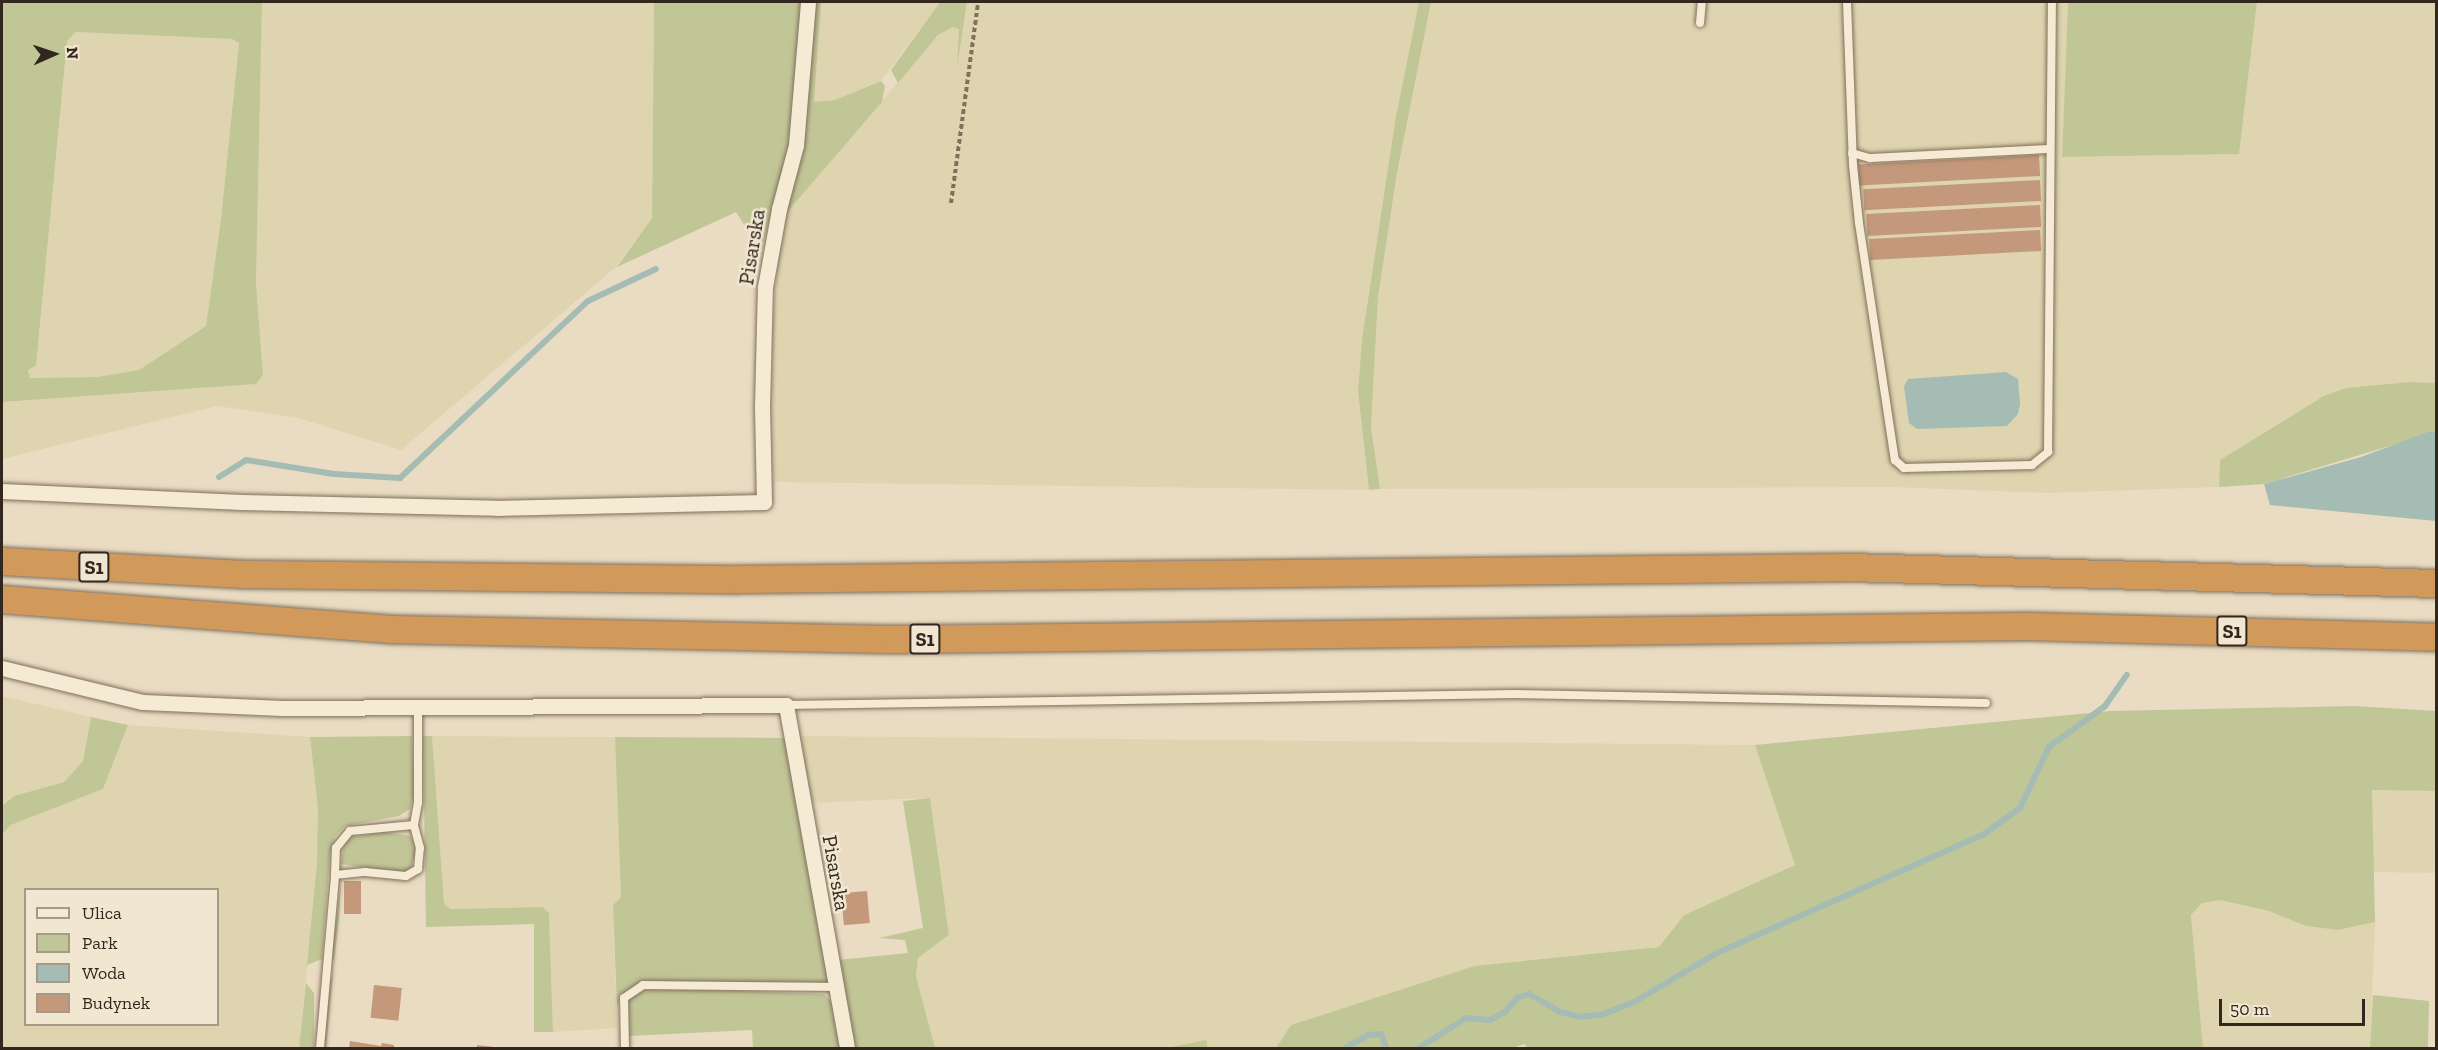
<!DOCTYPE html>
<html>
<head>
<meta charset="utf-8">
<style>
	body { margin:0 }
	#map { position:relative; width:2438px; height:1050px; overflow:hidden; background:#e9dcc2; font-family:"Zilla Slab",serif }
	div>[style] { position:absolute }
	.farmland>* { inset:0; background:#ded5b0; transform-origin:0 0 }
	.green>* { inset:0; background:#c1c697 }
	.water>* { inset:0; background:#a4bcb4 }
	.stream>* { height:6px; margin:-3px; padding:0 3px; transform-origin:3px; border-radius:3px; background:#a4bcb4 }
	.building>* { inset:0; background:#c4987b; transform-origin:0 0 }
	.path>* { height:4px; margin-top:-2px; transform-origin:0; background:repeating-linear-gradient(90deg,#816e5b 0 4.5px,transparent 0 7.5px) }
	.roads { filter:drop-shadow(0 0 2px #816e5b) drop-shadow(0 0 2px #816e5b) }
	.service>* { height:8px; margin:-4px; padding:0 4px; transform-origin:4px; border-radius:4px; background:#f5ead4 }
	.minor>* { height:15px; margin:-7.5px; padding:0 7.5px; transform-origin:7.5px; border-radius:7.5px; background:#f5ead4 }
	.motorway>* { height:27px; margin:-13.5px; padding:0 13.5px; transform-origin:13.5px; border-radius:13.5px; background:#d19a5a }
	span { translate:-50% -50%; white-space:nowrap; text-align:center; line-height:1.15; -webkit-text-stroke:5px #f1e7d0; paint-order:stroke }
	.shield-label span { padding:2px 4px; background:#f1e7d0; border:2px solid; border-radius:4px; -webkit-text-stroke-width:0 }
	.shield-label { font-size:20px; color:#32271e; font-weight:700 }
	.street-label { font-size:21px; color:#32271e }
	.frame { position:absolute; inset:0; border:3px solid #32271e; pointer-events:none }
	.legend { position:absolute; left:24px; top:888px; width:195px; height:138px; box-sizing:border-box; background:#f1e7d0; border:2px solid #a59a89; margin:0; padding:8px 10px; list-style:none; font-size:18px; color:#32271e }
	.legend li { display:flex; align-items:center; gap:12px; height:30px }
	.legend b { width:30px; border:2px solid #a59a89 }
	.north { position:absolute; left:24px; top:24px; width:60px; height:60px; -webkit-text-stroke:4px #f1e7d0; paint-order:stroke; rotate:87deg; font-size:16px; font-weight:700; line-height:24px; text-align:center; color:#32271e }
	.north::after { content:''; display:block; margin:auto; width:21px; height:27px; background:#32271e; clip-path:polygon(50% 0,100% 100%,50% 72%,0 100%) }
	.scale { position:absolute; left:2219px; top:999px; width:146px; height:27px; box-sizing:border-box; border:3px solid #32271e; border-top:0; padding-left:8px; font-size:18px; line-height:21px; white-space:nowrap; color:#32271e; -webkit-text-stroke:4px #f1e7d0; paint-order:stroke }
</style>
</head>
<body>
<div id="map">
	<div class="farmland">
		<div style="clip-path:polygon(262px 2px,654px 2px,652px 218px,616px 267px,401px 450px,298px 418px,217px 406px,2px 459px,2px 402px,256px 384px,263px 375px,256px 284px)"></div>
		<div style="clip-path:polygon(821px 2px,940px 2px,881px 81px,835px 100px,814px 102px)"></div>
		<div style="clip-path:polygon(967px 2px,1419px 2px,1396px 116px,1362px 339px,1358px 391px,1369px 490px,774px 482px,772px 327px,782px 218px,938px 35px,953px 27px,959px 28px,958px 59px)"></div>
		<div style="clip-path:polygon(1431px 2px,1697px 2px,1694px 29px,1704px 30px,1706px 2px,2068px 2px,2062px 157px,2239px 154px,2257px 2px,2436px 2px,2436px 383px,2411px 382px,2220px 460px,2219px 487px,2049px 493px,1892px 487px,1380px 489px,1371px 427px,1378px 297px,1397px 173px)"></div>
		<div style="clip-path:polygon(76px 32px,232px 39px,239px 43px,221px 219px,206px 326px,139px 370px,97px 377px,30px 378px,28px 370px,36px 366px,67px 41px)"></div>
		<div style="clip-path:polygon(2px 696px,91px 717px,83px 761px,64px 782px,14px 796px,2px 806px)"></div>
		<div style="clip-path:polygon(evenodd,128px 725px,310px 737px,318px 809px,318px 862px,299px 1048px,2px 1048px,2px 834px,11px 825px,103px 789px,128px 725px,26px 890px,218px 890px,218px 1024px,26px 1024px,26px 890px)"></div>
		<div style="clip-path:polygon(432px 736px,615px 737px,621px 897px,613px 905px,617px 1028px,553px 1032px,549px 913px,543px 907px,450px 909px,444px 903px)"></div>
		<div style="clip-path:polygon(801px 736px,1755px 745px,1795px 865px,1684px 915px,1659px 947px,1474px 966px,1291px 1025px,1276px 1048px,1208px 1048px,1206px 1040px,1165px 1048px,935px 1048px,916px 976px,918px 958px,949px 935px,929px 798px,810px 803px)"></div>
		<div style="left:2372px;top:790px;width:64px;height:82px;rotate:1deg"></div>
		<div style="clip-path:polygon(2220px 900px,2269px 911px,2306px 926px,2338px 930px,2375px 922px,2370px 1048px,2203px 1048px,2191px 915px,2202px 903px)"></div>
	</div>
	<div class="green">
		<div style="clip-path:polygon(evenodd,2px 2px,262px 2px,256px 284px,263px 375px,256px 384px,2px 402px,2px 2px,76px 32px,232px 39px,239px 43px,221px 219px,206px 326px,139px 370px,97px 377px,30px 378px,28px 370px,36px 366px,67px 41px,76px 32px)"></div>
		<div style="clip-path:polygon(654px 2px,802px 2px,789px 150px,761px 251px,736px 212px,617px 267px,652px 218px)"></div>
		<div style="clip-path:polygon(812px 2px,821px 2px,814px 102px,835px 100px,881px 81px,885px 86px,882px 102px,782px 218px,798px 169px)"></div>
		<div style="clip-path:polygon(940px 2px,967px 2px,957px 67px,959px 29px,953px 27px,938px 35px,898px 83px,891px 70px)"></div>
		<div style="clip-path:polygon(1419px 2px,1431px 2px,1397px 173px,1378px 297px,1371px 427px,1380px 489px,1369px 490px,1358px 391px,1362px 339px,1396px 116px)"></div>
		<div style="clip-path:polygon(2068px 2px,2257px 2px,2239px 154px,2062px 157px)"></div>
		<div style="clip-path:polygon(2411px 382px,2436px 383px,2436px 432px,2264px 484px,2219px 487px,2220px 460px,2324px 396px,2346px 388px)"></div>
		<div style="clip-path:polygon(2354px 706px,2436px 711px,2436px 791px,2372px 790px,2375px 922px,2338px 930px,2306px 926px,2269px 911px,2220px 900px,2202px 903px,2191px 915px,2203px 1048px,1528px 1048px,1524px 1044px,1513px 1048px,1276px 1048px,1291px 1025px,1474px 966px,1659px 947px,1684px 915px,1795px 865px,1755px 745px,2111px 711px)"></div>
		<div style="clip-path:polygon(91px 717px,128px 725px,103px 789px,11px 825px,2px 834px,2px 806px,14px 796px,64px 782px,83px 761px)"></div>
		<div style="clip-path:polygon(412px 736px,414px 793px,410px 809px,399px 816px,345px 826px,335px 837px,330px 853px,322px 959px,307px 965px,317px 863px,318px 809px,310px 737px)"></div>
		<div style="clip-path:polygon(423px 736px,432px 736px,444px 903px,450px 909px,543px 907px,549px 913px,553px 1032px,534px 1032px,534px 924px,426px 927px)"></div>
		<div style="clip-path:polygon(615px 737px,787px 738px,828px 982px,642px 982px,621px 996px,617px 1008px,613px 905px,621px 897px)"></div>
		<div style="clip-path:polygon(930px 798px,949px 935px,918px 958px,916px 976px,935px 1048px,851px 1048px,838px 960px,908px 953px,905px 940px,879px 938px,923px 928px,903px 801px)"></div>
		<div style="clip-path:polygon(385px 832px,411px 836px,416px 852px,410px 869px,401px 873px,341px 864px,344px 844px,351px 837px)"></div>
		<div style="clip-path:polygon(341px 882px,339px 920px,334px 960px,331px 958px)"></div>
		<div style="clip-path:polygon(333px 974px,326px 1048px,323px 1048px,329px 986px)"></div>
		<div style="clip-path:polygon(306px 983px,314px 993px,314px 1048px,299px 1048px)"></div>
		<div style="clip-path:polygon(657px 988px,824px 994px,833px 1003px,842px 1048px,753px 1048px,752px 1030px,629px 1036px,626px 1003px,637px 992px)"></div>
		<div style="clip-path:polygon(2373px 995px,2429px 1001px,2428px 1048px,2370px 1048px)"></div>
		<div style="clip-path:polygon(1206px 1040px,1208px 1048px,1165px 1048px,1166px 1048px)"></div>
	</div>
	<div class="water">
		<div style="clip-path:polygon(2006px 372px,2018px 379px,2020px 404px,2018px 414px,2007px 426px,1917px 429px,1909px 423px,1904px 386px,1908px 379px)"></div>
		<div style="clip-path:polygon(2428px 432px,2436px 432px,2436px 521px,2270px 505px,2264px 484px,2361px 457px)"></div>
	</div>
	<div class="stream">
		<div style="left:219px;top:477px;width:32px;rotate:-32deg"></div>
		<div style="left:246px;top:460px;width:89px;rotate:9deg"></div>
		<div style="left:334px;top:474px;width:66px;rotate:3.5deg"></div>
		<div style="left:400px;top:478px;width:258px;rotate:-43.3deg"></div>
		<div style="left:588px;top:301px;width:75px;rotate:-25.2deg"></div>
		<div style="left:1345px;top:1048px;width:26px;rotate:-29deg"></div>
		<div style="left:1368px;top:1035px;width:13px;rotate:-4deg"></div>
		<div style="left:1381px;top:1034px;width:15px;rotate:70deg"></div>
		<div style="left:1419px;top:1048px;width:56px;rotate:-32.6deg"></div>
		<div style="left:1466px;top:1018px;width:24px;rotate:5deg"></div>
		<div style="left:1490px;top:1020px;width:18px;rotate:-29deg"></div>
		<div style="left:1506px;top:1011px;width:17px;rotate:-50deg"></div>
		<div style="left:1517px;top:998px;width:13px;rotate:-18deg"></div>
		<div style="left:1529px;top:994px;width:36px;rotate:30deg"></div>
		<div style="left:1560px;top:1012px;width:22px;rotate:13deg"></div>
		<div style="left:1581px;top:1017px;width:23px;rotate:-7deg"></div>
		<div style="left:1604px;top:1014px;width:32px;rotate:-22deg"></div>
		<div style="left:1634px;top:1002px;width:96px;rotate:-30.6deg"></div>
		<div style="left:1717px;top:953px;width:292px;rotate:-24deg"></div>
		<div style="left:1984px;top:834px;width:44px;rotate:-35.8deg"></div>
		<div style="left:2020px;top:808px;width:68px;rotate:-64.6deg"></div>
		<div style="left:2049px;top:747px;width:69px;rotate:-36.2deg"></div>
		<div style="left:2105px;top:706px;width:38px;rotate:-55deg"></div>
	</div>
	<div class="building">
		<div style="left:2039px;top:155px;width:21px;height:181px;rotate:87deg"></div>
		<div style="left:2040px;top:180px;width:21px;height:177px;rotate:87deg"></div>
		<div style="left:2040px;top:205px;width:22px;height:174px;rotate:87deg"></div>
		<div style="left:2040px;top:230px;width:21px;height:171px;rotate:87deg"></div>
		<div style="left:344px;top:881px;width:17px;height:33px"></div>
		<div style="left:867px;top:891px;width:32px;height:26px;rotate:85deg"></div>
		<div style="left:374px;top:985px;width:28px;height:33px;rotate:6deg"></div>
		<div style="clip-path:polygon(350px 1041px,381px 1046px,382px 1043px,394px 1045px,394px 1048px,349px 1048px)"></div>
		<div style="clip-path:polygon(477px 1045px,494px 1047px,494px 1048px,477px 1048px)"></div>
	</div>
	<div class="path">
		<div style="left:951px;top:203px;width:203px;rotate:-82.3deg"></div>
	</div>
	<div class="roads">
		<div class="service">
			<div style="left:1847px;top:2px;width:163px;rotate:87.9deg"></div>
			<div style="left:1853px;top:165px;width:58px;rotate:84.1deg"></div>
			<div style="left:1859px;top:223px;width:240px;rotate:81.4deg"></div>
			<div style="left:1895px;top:460px;width:12px;rotate:42deg"></div>
			<div style="left:1904px;top:468px;width:128px;rotate:-1.3deg"></div>
			<div style="left:2032px;top:465px;width:21px;rotate:-39deg"></div>
			<div style="left:2048px;top:452px;width:450px;rotate:-89.5deg"></div>
			<div style="left:1700px;top:23px;width:21px;rotate:-85deg"></div>
			<div style="left:1852px;top:153px;width:19px;rotate:16deg"></div>
			<div style="left:1870px;top:158px;width:179px;rotate:-2.9deg"></div>
			<div style="left:786px;top:705px;width:729px;rotate:-0.86deg"></div>
			<div style="left:1515px;top:694px;width:471px;rotate:1.1deg"></div>
			<div style="left:335px;top:875px;width:27px;rotate:-88deg"></div>
			<div style="left:336px;top:848px;width:22px;rotate:-51deg"></div>
			<div style="left:350px;top:831px;width:64px;rotate:-5.4deg"></div>
			<div style="left:320px;top:1048px;width:174px;rotate:-85deg"></div>
			<div style="left:335px;top:875px;width:30px;rotate:-6deg"></div>
			<div style="left:365px;top:872px;width:41px;rotate:5.6deg"></div>
			<div style="left:406px;top:876px;width:14px;rotate:-30deg"></div>
			<div style="left:418px;top:869px;width:21px;rotate:-85deg"></div>
			<div style="left:420px;top:848px;width:24px;rotate:-105deg"></div>
			<div style="left:414px;top:825px;width:22px;rotate:-80deg"></div>
			<div style="left:418px;top:803px;width:95px;rotate:-90deg"></div>
			<div style="left:625px;top:1048px;width:50px;rotate:-91.1deg"></div>
			<div style="left:624px;top:998px;width:23px;rotate:-34deg"></div>
			<div style="left:643px;top:985px;width:192px;rotate:0.6deg"></div>
		</div>
		<div class="minor">
			<div style="left:2px;top:491px;width:240px;rotate:2.6deg"></div>
			<div style="left:242px;top:502px;width:255px;rotate:1.3deg"></div>
			<div style="left:497px;top:508px;width:267px;rotate:-1.3deg"></div>
			<div style="left:764px;top:502px;width:95px;rotate:-91.2deg"></div>
			<div style="left:762px;top:407px;width:120px;rotate:-88.6deg"></div>
			<div style="left:765px;top:287px;width:79px;rotate:-79.8deg"></div>
			<div style="left:779px;top:209px;width:66px;rotate:-75.1deg"></div>
			<div style="left:796px;top:145px;width:144px;rotate:-85.2deg"></div>
			<div style="left:2px;top:668px;width:145px;rotate:13.6deg"></div>
			<div style="left:143px;top:702px;width:139px;rotate:2.5deg"></div>
			<div style="left:282px;top:708px;width:504px;rotate:-0.34deg"></div>
			<div style="left:786px;top:705px;width:348px;rotate:79.9deg"></div>
		</div>
		<div class="motorway">
			<div style="left:2px;top:561px;width:242px;rotate:3.1deg"></div>
			<div style="left:244px;top:574px;width:495px;rotate:0.6deg"></div>
			<div style="left:739px;top:579px;width:1109px;rotate:-0.62deg"></div>
			<div style="left:1848px;top:567px;width:588px;rotate:1.56deg"></div>
			<div style="left:2px;top:599px;width:390px;rotate:4.4deg"></div>
			<div style="left:391px;top:629px;width:503px;rotate:1.14deg"></div>
			<div style="left:894px;top:639px;width:1134px;rotate:-0.66deg"></div>
			<div style="left:2028px;top:626px;width:408px;rotate:1.5deg"></div>
		</div>
	</div>
	<div class="shield-label">
		<span style="left:94px;top:567px">S1</span>
		<span style="left:2232px;top:631px">S1</span>
		<span style="left:925px;top:639px">S1</span>
	</div>
	<div class="street-label">
		<span style="left:752px;top:247px;rotate:-81deg">Pisarska</span>
		<span style="left:836px;top:873px;rotate:80deg">Pisarska</span>
	</div>
	<div class="frame"></div>
	<ul class="legend">
	<li><b style="height:8px;background:#f5ead4"></b>Ulica</li>
	<li><b style="height:16px;background:#c1c697"></b>Park</li>
	<li><b style="height:16px;background:#a4bcb4"></b>Woda</li>
	<li><b style="height:16px;background:#c4987b"></b>Budynek</li>
	</ul>
	<div class="north">N</div>
	<div class="scale">50 m</div>
</div>
</body>
</html>
